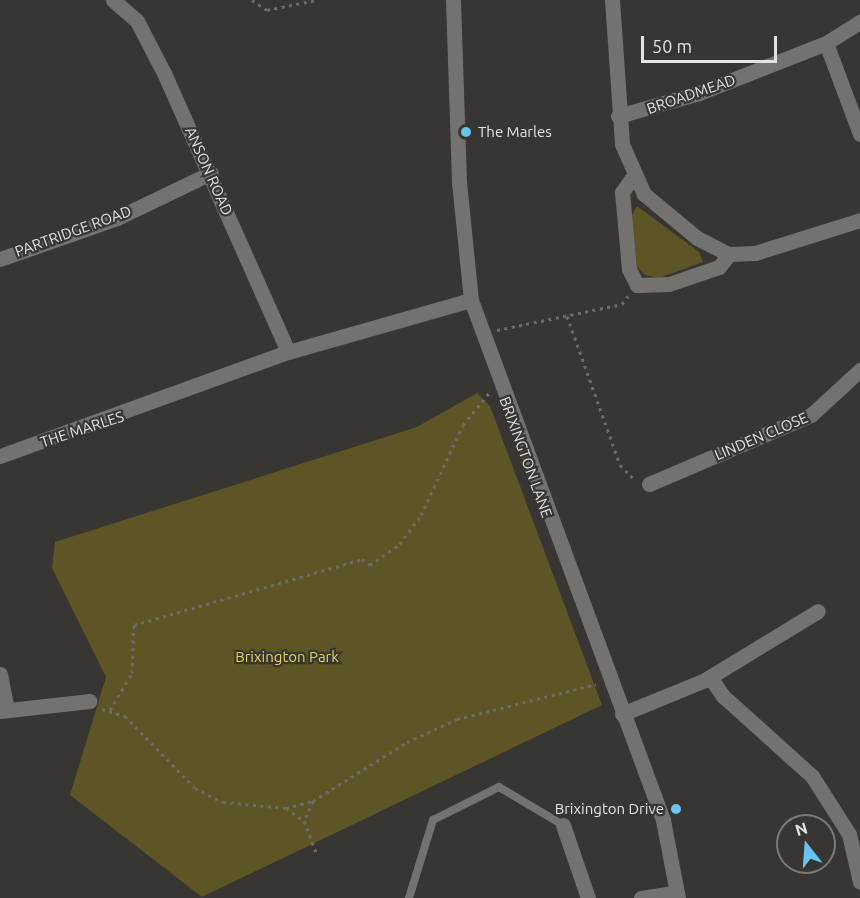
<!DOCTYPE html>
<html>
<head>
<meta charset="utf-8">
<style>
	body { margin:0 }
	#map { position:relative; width:860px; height:898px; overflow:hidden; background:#373632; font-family:Ubuntu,sans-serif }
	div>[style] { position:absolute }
	.green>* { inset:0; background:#5d5525 }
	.path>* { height:3px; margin-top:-1.5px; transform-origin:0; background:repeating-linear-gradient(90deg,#6b6b67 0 3px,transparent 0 7.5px) }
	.lane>* { height:8px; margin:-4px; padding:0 4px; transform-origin:4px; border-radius:4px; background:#73726e }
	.street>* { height:15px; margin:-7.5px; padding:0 7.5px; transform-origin:7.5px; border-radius:7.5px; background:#73726e }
	.secondary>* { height:15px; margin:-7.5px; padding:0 7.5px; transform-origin:7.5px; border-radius:7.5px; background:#73726e }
	.dots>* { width:16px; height:16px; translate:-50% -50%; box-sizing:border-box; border:3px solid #373632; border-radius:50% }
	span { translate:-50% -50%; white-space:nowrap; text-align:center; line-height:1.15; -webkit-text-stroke:4.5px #373632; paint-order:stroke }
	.street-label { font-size:15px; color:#e3e3e0 }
	.poi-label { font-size:15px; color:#e3e3e0 }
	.left { translate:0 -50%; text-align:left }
	.right { translate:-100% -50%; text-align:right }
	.park-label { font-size:15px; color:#e8d55d }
	.north { position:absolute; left:776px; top:814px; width:60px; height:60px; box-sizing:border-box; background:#373632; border:2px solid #7c7b78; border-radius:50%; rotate:343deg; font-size:16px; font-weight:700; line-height:24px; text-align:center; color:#e3e3e0 }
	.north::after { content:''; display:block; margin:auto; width:21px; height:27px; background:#68c4f0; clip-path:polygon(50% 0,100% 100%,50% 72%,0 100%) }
	.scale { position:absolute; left:641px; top:36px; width:136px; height:27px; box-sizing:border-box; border:3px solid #e3e3e0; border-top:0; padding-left:8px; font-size:18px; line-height:21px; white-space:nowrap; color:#e3e3e0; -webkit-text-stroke:4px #373632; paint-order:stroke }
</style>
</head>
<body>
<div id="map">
	<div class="green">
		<div style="clip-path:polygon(637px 206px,699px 252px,703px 262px,659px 278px,645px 275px,637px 267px,631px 217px)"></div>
		<div style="clip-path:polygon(477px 393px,490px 406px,602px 705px,202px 897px,70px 795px,106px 677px,52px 568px,55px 542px,417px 427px)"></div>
	</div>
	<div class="path">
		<div style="left:252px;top:0;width:18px;rotate:34deg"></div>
		<div style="left:267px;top:10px;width:50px;rotate:-11.5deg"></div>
		<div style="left:567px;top:316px;width:158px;rotate:70.4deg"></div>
		<div style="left:620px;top:465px;width:18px;rotate:45deg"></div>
		<div style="left:497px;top:330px;width:128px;rotate:-11.7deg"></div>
		<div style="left:622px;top:304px;width:10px;rotate:-53deg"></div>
		<div style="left:102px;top:709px;width:24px;rotate:17deg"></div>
		<div style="left:125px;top:716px;width:100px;rotate:45.8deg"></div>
		<div style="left:195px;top:788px;width:31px;rotate:27deg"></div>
		<div style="left:223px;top:802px;width:63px;rotate:5.4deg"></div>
		<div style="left:286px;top:808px;width:28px;rotate:-15deg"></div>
		<div style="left:313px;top:801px;width:111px;rotate:-32.1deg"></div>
		<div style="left:407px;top:742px;width:55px;rotate:-24.7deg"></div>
		<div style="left:457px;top:719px;width:143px;rotate:-14.1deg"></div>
		<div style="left:110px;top:710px;width:43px;rotate:-59.3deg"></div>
		<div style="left:132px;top:673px;width:48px;rotate:-87.6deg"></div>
		<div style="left:134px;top:625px;width:237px;rotate:-16.1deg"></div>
		<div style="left:362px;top:559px;width:10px;rotate:37deg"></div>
		<div style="left:370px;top:565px;width:37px;rotate:-35deg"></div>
		<div style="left:400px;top:544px;width:36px;rotate:-54deg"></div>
		<div style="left:421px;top:515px;width:99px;rotate:-65deg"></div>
		<div style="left:463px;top:425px;width:41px;rotate:-50.9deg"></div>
		<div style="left:313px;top:801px;width:22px;rotate:114deg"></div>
		<div style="left:304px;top:821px;width:33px;rotate:69deg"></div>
		<div style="left:286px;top:808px;width:22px;rotate:36deg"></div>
	</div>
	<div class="lane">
		<div style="left:409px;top:898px;width:82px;rotate:-72.9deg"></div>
		<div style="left:433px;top:820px;width:74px;rotate:-26.6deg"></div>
		<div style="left:499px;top:787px;width:74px;rotate:30.7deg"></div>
	</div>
	<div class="street">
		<div style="left:113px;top:0;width:32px;rotate:41deg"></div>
		<div style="left:137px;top:21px;width:59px;rotate:62.6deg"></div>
		<div style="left:164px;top:73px;width:305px;rotate:66deg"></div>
		<div style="left:612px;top:0;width:144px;rotate:86deg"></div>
		<div style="left:622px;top:144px;width:55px;rotate:66.3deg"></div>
		<div style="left:644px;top:194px;width:69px;rotate:39.7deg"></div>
		<div style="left:697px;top:238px;width:36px;rotate:27deg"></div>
		<div style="left:729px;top:254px;width:26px;rotate:-2deg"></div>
		<div style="left:755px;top:253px;width:110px;rotate:-17.4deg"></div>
		<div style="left:826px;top:43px;width:97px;rotate:69.5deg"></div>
		<div style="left:618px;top:116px;width:84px;rotate:-15.9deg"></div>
		<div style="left:699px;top:93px;width:136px;rotate:-21.5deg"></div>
		<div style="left:826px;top:43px;width:40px;rotate:-32deg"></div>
		<div style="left:634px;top:175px;width:21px;rotate:125deg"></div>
		<div style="left:622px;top:192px;width:77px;rotate:84.8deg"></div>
		<div style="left:629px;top:269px;width:18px;rotate:63deg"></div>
		<div style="left:637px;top:285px;width:32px;rotate:-2deg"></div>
		<div style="left:669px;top:284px;width:53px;rotate:-18.8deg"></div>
		<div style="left:719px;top:267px;width:16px;rotate:-52deg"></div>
		<div style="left:0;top:259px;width:124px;rotate:-19.3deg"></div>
		<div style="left:117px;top:218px;width:104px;rotate:-25.6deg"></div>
		<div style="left:0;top:456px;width:306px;rotate:-19.9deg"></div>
		<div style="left:288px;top:352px;width:190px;rotate:-15.9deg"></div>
		<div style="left:649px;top:484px;width:176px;rotate:-23.1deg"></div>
		<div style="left:811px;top:415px;width:67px;rotate:-42.6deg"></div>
		<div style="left:0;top:674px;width:37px;rotate:79deg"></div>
		<div style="left:710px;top:677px;width:23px;rotate:56deg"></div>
		<div style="left:723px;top:696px;width:120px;rotate:42deg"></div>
		<div style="left:812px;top:776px;width:69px;rotate:57.5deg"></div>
		<div style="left:849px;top:834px;width:49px;rotate:77.1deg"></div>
		<div style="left:0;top:711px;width:90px;rotate:-6.4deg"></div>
		<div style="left:622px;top:714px;width:90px;rotate:-22.3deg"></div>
		<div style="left:705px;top:680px;width:132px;rotate:-31.4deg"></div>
		<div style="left:563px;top:825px;width:77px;rotate:71.1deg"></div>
		<div style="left:641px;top:898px;width:36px;rotate:-9deg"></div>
	</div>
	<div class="secondary">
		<div style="left:453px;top:0;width:182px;rotate:88.1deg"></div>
		<div style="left:459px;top:182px;width:119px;rotate:84.2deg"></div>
		<div style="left:471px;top:300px;width:554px;rotate:69.73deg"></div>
		<div style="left:663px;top:820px;width:79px;rotate:79.1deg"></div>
	</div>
	<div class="dots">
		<div style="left:466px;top:132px;background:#68c4f0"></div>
		<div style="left:676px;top:809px;background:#68c4f0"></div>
	</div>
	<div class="street-label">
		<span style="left:691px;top:94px;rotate:-19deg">BROADMEAD</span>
		<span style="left:209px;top:171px;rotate:66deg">ANSON ROAD</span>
		<span style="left:73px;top:231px;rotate:-20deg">PARTRIDGE ROAD</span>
		<span style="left:82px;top:429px;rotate:-18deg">THE MARLES</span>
		<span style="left:761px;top:436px;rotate:-23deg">LINDEN CLOSE</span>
		<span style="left:526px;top:457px;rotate:70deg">BRIXINGTON LANE</span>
	</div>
	<div class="poi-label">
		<span class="left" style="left:478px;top:132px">The Marles</span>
		<span class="right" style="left:664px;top:809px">Brixington Drive</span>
	</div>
	<div class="park-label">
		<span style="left:287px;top:657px">Brixington Park</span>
	</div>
	<div class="north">N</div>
	<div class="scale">50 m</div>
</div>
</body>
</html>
